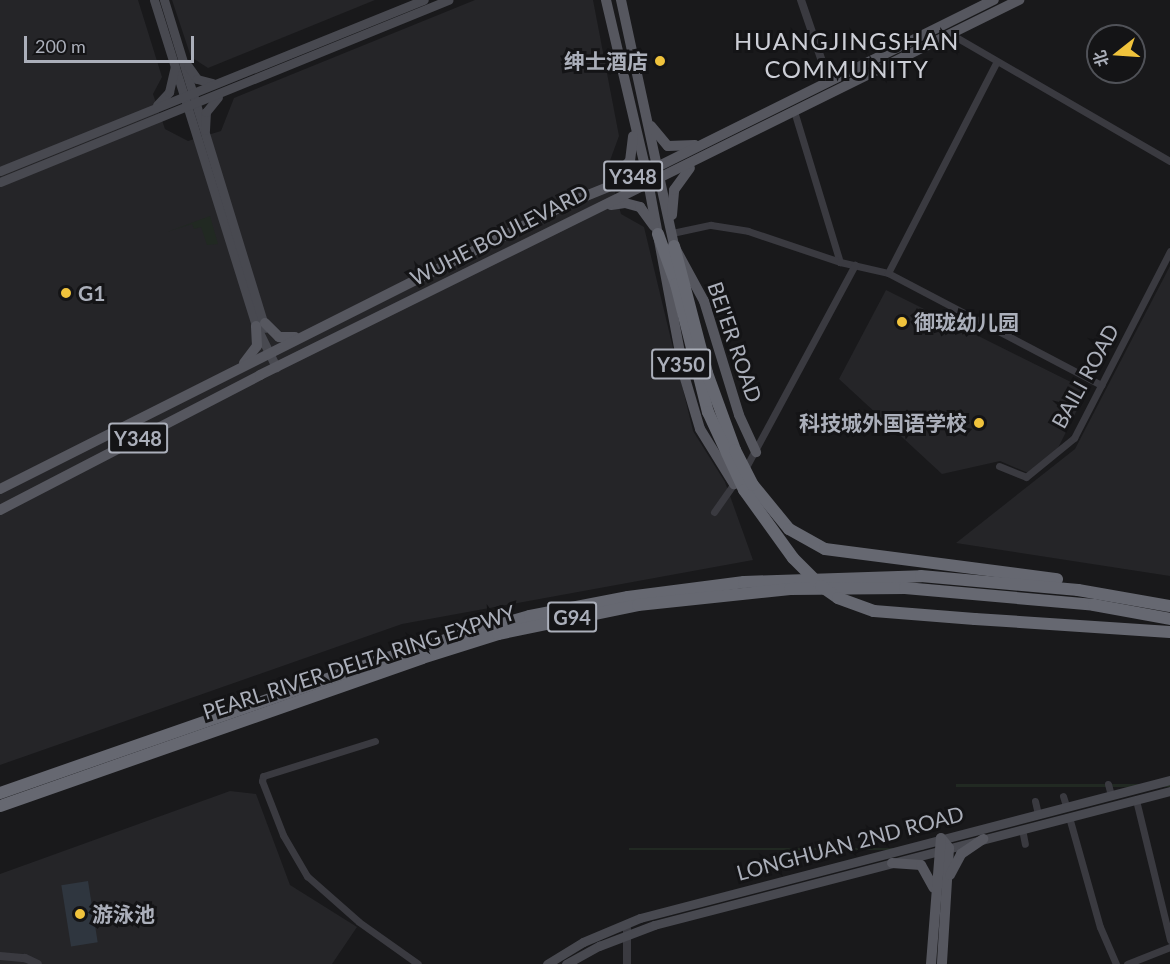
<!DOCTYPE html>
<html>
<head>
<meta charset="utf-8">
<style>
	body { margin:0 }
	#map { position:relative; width:1170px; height:964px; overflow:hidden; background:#19191b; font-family:Lato,"Noto Sans SC",sans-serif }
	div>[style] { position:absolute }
	.built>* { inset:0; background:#252528 }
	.green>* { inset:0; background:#212922; transform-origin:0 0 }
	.water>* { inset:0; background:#2f363f; transform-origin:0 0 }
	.minor>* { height:7px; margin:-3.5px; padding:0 3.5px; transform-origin:3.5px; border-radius:3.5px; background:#3a3a40 }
	.tertiary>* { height:8px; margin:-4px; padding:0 4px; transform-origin:4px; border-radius:4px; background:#3a3a40 }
	.secondary>* { height:9px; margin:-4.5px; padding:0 4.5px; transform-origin:4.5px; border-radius:4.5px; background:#484950 }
	.primary>* { height:10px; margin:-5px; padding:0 5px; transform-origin:5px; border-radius:5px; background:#56575f }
	.motorway>* { height:12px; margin:-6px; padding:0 6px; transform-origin:6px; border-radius:6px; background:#666871 }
	.motorway-bridge>* { height:12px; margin:-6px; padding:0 6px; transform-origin:6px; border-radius:6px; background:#666871 }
	.dots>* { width:16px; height:16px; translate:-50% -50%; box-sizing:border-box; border:3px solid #141416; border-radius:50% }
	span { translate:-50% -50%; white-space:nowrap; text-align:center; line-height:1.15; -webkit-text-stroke:6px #141416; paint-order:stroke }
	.shield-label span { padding:2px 4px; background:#141416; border:2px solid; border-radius:4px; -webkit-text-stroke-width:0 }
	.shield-label { font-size:20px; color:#abafba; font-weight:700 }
	.poi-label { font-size:21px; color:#abafba; font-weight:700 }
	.right { translate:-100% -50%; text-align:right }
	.left { translate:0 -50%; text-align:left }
	.street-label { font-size:21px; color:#abafba }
	.quarter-label { font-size:24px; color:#ccced6; letter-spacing:1.5px }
	.north { position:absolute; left:1086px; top:24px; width:60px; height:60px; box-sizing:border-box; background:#141416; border:2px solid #505258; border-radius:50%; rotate:253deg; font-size:16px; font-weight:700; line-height:24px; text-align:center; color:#abafba }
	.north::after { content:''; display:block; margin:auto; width:21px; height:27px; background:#f0c33c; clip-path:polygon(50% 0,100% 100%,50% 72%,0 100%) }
	.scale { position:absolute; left:24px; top:36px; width:170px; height:27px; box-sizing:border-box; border:3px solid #abafba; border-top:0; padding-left:8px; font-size:18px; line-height:21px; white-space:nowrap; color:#abafba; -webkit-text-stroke:4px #141416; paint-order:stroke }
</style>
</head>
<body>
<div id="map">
	<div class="built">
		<div style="clip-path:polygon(0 0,138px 0,162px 77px,153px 94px,165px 129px,188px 141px,221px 131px,234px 98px,475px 0,593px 0,619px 136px,608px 166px,621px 214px,644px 227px,693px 431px,725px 482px,753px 560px,402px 624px,0 765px)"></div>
		<div style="clip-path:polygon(172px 0,375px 0,208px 68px,191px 57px)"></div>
		<div style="clip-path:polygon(1170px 266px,1170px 576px,956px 543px,1075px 449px)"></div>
		<div style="clip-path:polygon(886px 290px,1087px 390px,1054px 456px,1028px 473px,1000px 461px,942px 474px,839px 379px)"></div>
		<div style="clip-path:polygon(230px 791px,256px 794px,290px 885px,357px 927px,332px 964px,0 964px,0 874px)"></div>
	</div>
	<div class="green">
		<div style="clip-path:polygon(210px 216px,218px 244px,207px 245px,201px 227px,194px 229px,192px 224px,167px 232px)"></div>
		<div style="left:1170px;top:784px;width:3px;height:214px;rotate:90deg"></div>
		<div style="left:924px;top:848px;width:2px;height:295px;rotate:90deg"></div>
	</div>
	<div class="water">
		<div style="left:88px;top:881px;width:62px;height:27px;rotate:81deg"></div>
	</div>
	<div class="minor">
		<div style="left:949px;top:33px;width:255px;rotate:30.1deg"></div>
		<div style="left:794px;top:111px;width:158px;rotate:73.1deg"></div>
		<div style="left:672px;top:233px;width:40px;rotate:-12deg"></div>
		<div style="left:711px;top:225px;width:37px;rotate:9deg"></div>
		<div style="left:748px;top:231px;width:97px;rotate:18.6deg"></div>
		<div style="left:840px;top:262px;width:49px;rotate:12.9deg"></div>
		<div style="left:888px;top:273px;width:241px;rotate:27.7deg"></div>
		<div style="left:888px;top:273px;width:238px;rotate:-62.8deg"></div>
		<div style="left:999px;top:466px;width:29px;rotate:22deg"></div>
		<div style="left:1026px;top:477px;width:62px;rotate:-39.1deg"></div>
		<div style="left:1074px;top:438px;width:210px;rotate:-62.8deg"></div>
		<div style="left:745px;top:469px;width:232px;rotate:-61.7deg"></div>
		<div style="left:714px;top:512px;width:37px;rotate:-55deg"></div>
		<div style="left:375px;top:741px;width:117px;rotate:162.6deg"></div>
		<div style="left:263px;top:776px;width:5px;rotate:101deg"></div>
		<div style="left:262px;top:781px;width:58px;rotate:68.7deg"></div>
		<div style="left:283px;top:835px;width:48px;rotate:59.7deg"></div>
		<div style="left:307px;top:876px;width:69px;rotate:41.5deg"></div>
		<div style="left:359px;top:922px;width:72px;rotate:35.4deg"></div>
		<div style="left:1108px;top:784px;width:11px;rotate:75deg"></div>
		<div style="left:1063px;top:796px;width:10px;rotate:73deg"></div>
		<div style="left:1136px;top:800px;width:144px;rotate:76.3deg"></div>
		<div style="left:1035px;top:801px;width:13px;rotate:77deg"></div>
		<div style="left:1069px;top:817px;width:114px;rotate:74.3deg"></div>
		<div style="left:1100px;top:927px;width:40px;rotate:66.6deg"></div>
		<div style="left:1022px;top:829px;width:15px;rotate:79deg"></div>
		<div style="left:1127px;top:964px;width:46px;rotate:-21.6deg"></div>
	</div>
	<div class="tertiary">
		<div style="left:801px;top:0;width:87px;rotate:71.1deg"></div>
		<div style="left:0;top:956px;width:25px;rotate:5deg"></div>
		<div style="left:25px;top:958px;width:14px;rotate:25deg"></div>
		<div style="left:627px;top:964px;width:35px;rotate:-90deg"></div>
	</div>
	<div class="secondary">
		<div style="left:154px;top:0;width:342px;rotate:72.6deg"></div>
		<div style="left:256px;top:326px;width:46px;rotate:64deg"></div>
		<div style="left:164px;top:0;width:343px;rotate:72.9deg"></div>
		<div style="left:188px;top:66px;width:16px;rotate:55deg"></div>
		<div style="left:197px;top:79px;width:16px;rotate:15deg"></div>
		<div style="left:157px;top:105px;width:18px;rotate:-47deg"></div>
		<div style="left:169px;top:92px;width:26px;rotate:-77deg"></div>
		<div style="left:205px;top:130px;width:18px;rotate:-87deg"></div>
		<div style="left:206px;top:112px;width:19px;rotate:-51deg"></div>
		<div style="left:0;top:171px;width:457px;rotate:-22deg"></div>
		<div style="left:0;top:182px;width:484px;rotate:-22.1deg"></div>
		<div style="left:547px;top:964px;width:42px;rotate:-31.4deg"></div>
		<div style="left:583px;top:942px;width:62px;rotate:-22.8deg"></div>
		<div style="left:640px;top:918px;width:548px;rotate:-14.59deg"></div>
		<div style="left:566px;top:964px;width:38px;rotate:-29deg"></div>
		<div style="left:599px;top:946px;width:59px;rotate:-20.9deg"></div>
		<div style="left:654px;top:925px;width:533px;rotate:-14.56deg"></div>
	</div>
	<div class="primary">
		<div style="left:606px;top:0;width:176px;rotate:76.8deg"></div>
		<div style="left:646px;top:171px;width:208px;rotate:79.4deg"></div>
		<div style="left:684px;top:375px;width:56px;rotate:73.5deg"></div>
		<div style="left:700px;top:429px;width:65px;rotate:58.3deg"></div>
		<div style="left:621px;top:0;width:252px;rotate:77.8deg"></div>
		<div style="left:674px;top:246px;width:63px;rotate:61.4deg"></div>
		<div style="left:704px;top:301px;width:119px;rotate:72.9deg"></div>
		<div style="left:739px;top:415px;width:41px;rotate:65.3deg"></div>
		<div style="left:651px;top:126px;width:26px;rotate:50deg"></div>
		<div style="left:668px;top:146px;width:27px;rotate:-2deg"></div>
		<div style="left:609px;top:182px;width:30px;rotate:-45deg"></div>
		<div style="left:630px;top:161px;width:25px;rotate:-83deg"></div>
		<div style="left:611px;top:205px;width:14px;rotate:-8deg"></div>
		<div style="left:625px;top:203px;width:16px;rotate:15deg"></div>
		<div style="left:640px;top:207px;width:24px;rotate:54deg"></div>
		<div style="left:672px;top:215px;width:25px;rotate:-85deg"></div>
		<div style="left:674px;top:190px;width:27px;rotate:-54deg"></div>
		<div style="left:265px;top:323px;width:20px;rotate:45deg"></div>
		<div style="left:279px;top:337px;width:16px"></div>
		<div style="left:244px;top:363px;width:21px;rotate:-53deg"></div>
		<div style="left:257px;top:346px;width:20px;rotate:-93deg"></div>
		<div style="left:0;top:489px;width:639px;rotate:-26.69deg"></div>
		<div style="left:571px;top:202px;width:93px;rotate:-22.1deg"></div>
		<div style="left:657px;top:167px;width:376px;rotate:-26.4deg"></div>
		<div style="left:0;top:510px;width:293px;rotate:-27.4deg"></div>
		<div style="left:260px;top:375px;width:847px;rotate:-26.29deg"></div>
		<div style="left:941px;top:838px;width:13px;rotate:51deg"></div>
		<div style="left:949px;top:848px;width:116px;rotate:93.5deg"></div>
		<div style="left:892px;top:863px;width:29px;rotate:4deg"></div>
		<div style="left:921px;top:865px;width:26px;rotate:61deg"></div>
		<div style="left:950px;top:875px;width:24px;rotate:-62deg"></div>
		<div style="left:961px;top:854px;width:27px;rotate:-34deg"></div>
		<div style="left:931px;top:964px;width:126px;rotate:-85.5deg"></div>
	</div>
	<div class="motorway">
		<div style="left:658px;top:234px;width:53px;rotate:70.2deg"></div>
		<div style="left:676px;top:284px;width:132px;rotate:76deg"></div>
		<div style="left:674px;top:246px;width:131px;rotate:75.4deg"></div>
		<div style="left:707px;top:373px;width:82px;rotate:70deg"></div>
		<div style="left:753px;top:485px;width:57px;rotate:50.7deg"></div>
		<div style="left:789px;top:529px;width:41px;rotate:29.1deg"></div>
		<div style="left:825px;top:549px;width:234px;rotate:7.4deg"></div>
		<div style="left:975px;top:619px;width:195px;rotate:3.8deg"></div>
		<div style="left:0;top:793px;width:441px;rotate:-19.2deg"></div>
		<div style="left:417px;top:648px;width:117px;rotate:-15.8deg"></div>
		<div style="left:530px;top:616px;width:100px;rotate:-11deg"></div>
		<div style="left:628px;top:597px;width:117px;rotate:-7.4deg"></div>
		<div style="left:744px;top:582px;width:177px;rotate:-1.9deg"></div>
		<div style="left:921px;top:576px;width:158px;rotate:5.1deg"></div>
		<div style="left:1078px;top:590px;width:93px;rotate:9.9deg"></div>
		<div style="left:0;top:806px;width:447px;rotate:-19.3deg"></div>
		<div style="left:422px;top:658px;width:80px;rotate:-17.5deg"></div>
		<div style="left:498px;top:634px;width:143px;rotate:-11.7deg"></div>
		<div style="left:638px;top:605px;width:153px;rotate:-6deg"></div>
		<div style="left:790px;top:589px;width:115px;rotate:-0.5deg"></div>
		<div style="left:905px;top:588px;width:190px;rotate:5.1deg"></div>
		<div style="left:1094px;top:605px;width:77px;rotate:10.4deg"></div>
	</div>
	<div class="motorway-bridge">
		<div style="left:708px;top:412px;width:86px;rotate:65.2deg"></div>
		<div style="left:744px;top:490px;width:84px;rotate:54.2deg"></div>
		<div style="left:793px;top:558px;width:40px;rotate:45deg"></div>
		<div style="left:821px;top:586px;width:21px;rotate:35deg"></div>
		<div style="left:838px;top:598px;width:38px;rotate:20deg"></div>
		<div style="left:874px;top:611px;width:101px;rotate:4.5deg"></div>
		<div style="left:735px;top:450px;width:39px;rotate:63deg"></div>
	</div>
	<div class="dots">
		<div style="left:660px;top:61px;background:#f0c33c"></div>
		<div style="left:66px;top:293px;background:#f0c33c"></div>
		<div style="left:902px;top:322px;background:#f0c33c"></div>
		<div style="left:979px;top:423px;background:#f0c33c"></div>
		<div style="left:80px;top:914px;background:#f0c33c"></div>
	</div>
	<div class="shield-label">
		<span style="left:633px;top:176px">Y348</span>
		<span style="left:681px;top:364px">Y350</span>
		<span style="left:138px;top:438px">Y348</span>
		<span style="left:572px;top:617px">G94</span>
	</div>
	<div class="poi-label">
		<span class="right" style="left:648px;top:61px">绅士酒店</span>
		<span class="left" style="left:78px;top:293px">G1</span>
		<span class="left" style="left:914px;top:322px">御珑幼儿园</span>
		<span class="right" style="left:967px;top:423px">科技城外国语学校</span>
		<span class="left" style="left:92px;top:914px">游泳池</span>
	</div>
	<div class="street-label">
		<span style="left:499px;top:235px;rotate:-27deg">WUHE BOULEVARD</span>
		<span style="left:735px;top:342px;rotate:71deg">BEI'ER ROAD</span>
		<span style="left:1085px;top:376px;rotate:-61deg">BAILI ROAD</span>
		<span style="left:359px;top:662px;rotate:-18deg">PEARL RIVER DELTA RING EXPWY</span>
		<span style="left:850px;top:843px;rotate:-15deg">LONGHUAN 2ND ROAD</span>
	</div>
	<div class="quarter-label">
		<span style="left:847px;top:55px">HUANGJINGSHAN<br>COMMUNITY</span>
	</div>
	<div class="north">北</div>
	<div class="scale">200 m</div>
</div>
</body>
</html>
